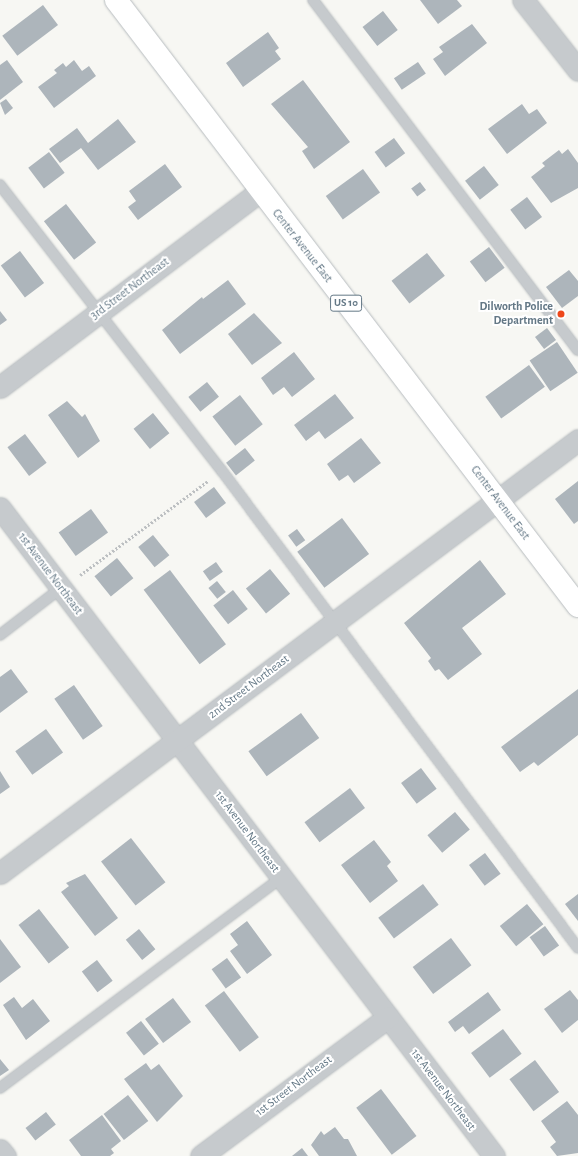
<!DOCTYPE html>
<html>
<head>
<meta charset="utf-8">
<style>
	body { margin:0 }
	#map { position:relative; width:578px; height:1156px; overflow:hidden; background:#f7f7f3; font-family:"Alegreya Sans",sans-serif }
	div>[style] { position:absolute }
	.building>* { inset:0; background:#adb5bb; transform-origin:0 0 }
	.path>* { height:2.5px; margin-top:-1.25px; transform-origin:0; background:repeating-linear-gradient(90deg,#bdc0c2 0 2px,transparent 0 4px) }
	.roads { filter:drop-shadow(0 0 1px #b7bcbf) drop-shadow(0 0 1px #b7bcbf) }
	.service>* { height:10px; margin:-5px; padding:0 5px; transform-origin:5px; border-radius:5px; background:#c6cacd }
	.minor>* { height:21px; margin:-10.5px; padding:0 10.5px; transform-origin:10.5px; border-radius:10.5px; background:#c6cacd }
	.primary>* { height:22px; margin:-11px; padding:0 11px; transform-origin:11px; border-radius:11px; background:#fff }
	.dots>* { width:11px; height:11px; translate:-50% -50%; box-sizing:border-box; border:2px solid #fff; border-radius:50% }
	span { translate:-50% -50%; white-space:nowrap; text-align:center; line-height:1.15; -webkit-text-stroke:4px #fff; paint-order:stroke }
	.shield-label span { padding:1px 3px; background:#fff; border:1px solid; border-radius:3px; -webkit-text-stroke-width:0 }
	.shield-label { font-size:11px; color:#647886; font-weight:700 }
	.street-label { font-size:12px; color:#647886 }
	.poi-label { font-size:12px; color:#647886; font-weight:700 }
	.right { translate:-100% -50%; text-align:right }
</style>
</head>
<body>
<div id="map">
	<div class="building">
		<div style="clip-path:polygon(420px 0,457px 0,462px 6px,438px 24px)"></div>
		<div style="left:43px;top:5px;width:25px;height:51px;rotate:53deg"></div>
		<div style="left:383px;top:11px;width:24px;height:26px;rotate:52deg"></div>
		<div style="clip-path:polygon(472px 24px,487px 43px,445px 76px,433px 59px,443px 52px,439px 47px)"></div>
		<div style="clip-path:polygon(268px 32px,279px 48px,275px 51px,281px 59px,243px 87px,226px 63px)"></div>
		<div style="clip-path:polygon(7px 60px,23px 82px,0 100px,0 65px)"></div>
		<div style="clip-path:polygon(74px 60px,82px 71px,89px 66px,96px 76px,54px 108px,38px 87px,57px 73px,54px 70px,63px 63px,66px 67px)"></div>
		<div style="left:418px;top:62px;width:14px;height:29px;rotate:56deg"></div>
		<div style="clip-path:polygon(303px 80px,350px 142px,314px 169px,302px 151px,308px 147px,271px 104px)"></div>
		<div style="clip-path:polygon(6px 99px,13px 108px,5px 115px,0 103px)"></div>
		<div style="clip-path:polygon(522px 104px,529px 114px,537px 109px,547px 123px,507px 154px,488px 129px)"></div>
		<div style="clip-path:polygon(118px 119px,136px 142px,98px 170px,81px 148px,60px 163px,49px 149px,77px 128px,88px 143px)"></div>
		<div style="left:394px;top:138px;width:19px;height:24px;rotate:54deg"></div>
		<div style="clip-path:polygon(568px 149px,578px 163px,578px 188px,551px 203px,531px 177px,545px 166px,542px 163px,559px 150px,562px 154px)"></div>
		<div style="left:49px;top:152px;width:26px;height:26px;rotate:53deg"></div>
		<div style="clip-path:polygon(165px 164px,182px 187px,138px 220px,128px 207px,136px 201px,129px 191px)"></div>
		<div style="left:484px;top:166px;width:24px;height:24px;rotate:52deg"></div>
		<div style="left:363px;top:169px;width:29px;height:46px;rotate:54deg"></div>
		<div style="left:420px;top:182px;width:10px;height:11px;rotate:53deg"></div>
		<div style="left:527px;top:197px;width:25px;height:21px;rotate:53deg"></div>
		<div style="left:66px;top:204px;width:49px;height:28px;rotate:52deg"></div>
		<div style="left:489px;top:247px;width:26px;height:24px;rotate:53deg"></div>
		<div style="left:20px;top:251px;width:40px;height:24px;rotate:53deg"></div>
		<div style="left:427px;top:253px;width:29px;height:45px;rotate:52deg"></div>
		<div style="clip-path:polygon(569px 270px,578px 281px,578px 296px,562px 308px,546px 287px)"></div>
		<div style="clip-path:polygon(228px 280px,246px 304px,180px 354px,162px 330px,202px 297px,203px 299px)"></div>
		<div style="clip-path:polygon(0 311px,7px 320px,0 325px)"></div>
		<div style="clip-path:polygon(254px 313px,282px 343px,252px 365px,228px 334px)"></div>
		<div style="left:547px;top:328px;width:15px;height:15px;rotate:53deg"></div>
		<div style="left:557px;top:342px;width:37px;height:33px;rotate:56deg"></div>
		<div style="clip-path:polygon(294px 352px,315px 379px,292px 397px,284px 387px,273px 395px,261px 378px)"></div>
		<div style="left:529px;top:365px;width:27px;height:54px;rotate:54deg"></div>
		<div style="left:207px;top:382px;width:19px;height:24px;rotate:51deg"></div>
		<div style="clip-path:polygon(335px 394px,354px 418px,325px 439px,319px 431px,306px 441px,294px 425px)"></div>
		<div style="left:240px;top:395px;width:37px;height:35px;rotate:52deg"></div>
		<div style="clip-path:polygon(67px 401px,82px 417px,85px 414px,100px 441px,78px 458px,48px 415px)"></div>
		<div style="left:153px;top:413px;width:26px;height:25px;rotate:51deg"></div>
		<div style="left:25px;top:434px;width:36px;height:22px;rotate:53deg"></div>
		<div style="clip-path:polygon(361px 438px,381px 463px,354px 483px,348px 475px,339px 481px,327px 464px)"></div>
		<div style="left:245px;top:448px;width:16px;height:24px;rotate:52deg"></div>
		<div style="clip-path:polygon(578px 481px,578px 521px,574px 524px,555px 499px)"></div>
		<div style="left:214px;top:487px;width:20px;height:25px;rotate:53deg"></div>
		<div style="left:91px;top:509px;width:29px;height:40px;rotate:54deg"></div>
		<div style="left:342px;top:518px;width:45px;height:56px;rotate:53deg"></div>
		<div style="left:297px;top:529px;width:14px;height:11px;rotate:54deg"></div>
		<div style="left:153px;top:535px;width:26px;height:19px;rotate:51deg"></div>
		<div style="left:117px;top:558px;width:26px;height:29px;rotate:51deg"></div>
		<div style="clip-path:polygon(480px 560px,506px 594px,462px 628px,482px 654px,448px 680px,439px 669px,435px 671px,428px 661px,431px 658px,404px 623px)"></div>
		<div style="left:216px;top:562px;width:12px;height:16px;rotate:55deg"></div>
		<div style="left:270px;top:569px;width:32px;height:31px;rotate:51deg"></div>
		<div style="left:170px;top:570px;width:93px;height:33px;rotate:53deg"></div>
		<div style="left:217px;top:581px;width:14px;height:11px;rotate:51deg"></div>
		<div style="left:233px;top:590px;width:24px;height:25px;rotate:52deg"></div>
		<div style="clip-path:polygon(11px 669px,28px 692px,0 713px,0 677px)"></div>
		<div style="left:74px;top:685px;width:50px;height:24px;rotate:55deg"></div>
		<div style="clip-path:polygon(578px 689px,578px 735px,538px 766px,534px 762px,520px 772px,501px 747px)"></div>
		<div style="left:301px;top:713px;width:31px;height:65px;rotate:54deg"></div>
		<div style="left:46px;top:729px;width:29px;height:38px;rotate:54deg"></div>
		<div style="left:421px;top:768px;width:26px;height:25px;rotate:53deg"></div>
		<div style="clip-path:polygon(0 771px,10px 787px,0 794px)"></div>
		<div style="left:350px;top:788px;width:25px;height:57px;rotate:53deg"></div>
		<div style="left:455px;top:812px;width:23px;height:36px;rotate:50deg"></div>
		<div style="left:131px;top:838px;width:56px;height:38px;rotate:52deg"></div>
		<div style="clip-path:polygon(374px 840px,391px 862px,387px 866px,398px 881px,370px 903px,341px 865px)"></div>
		<div style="left:485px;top:853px;width:26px;height:20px;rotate:53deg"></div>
		<div style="clip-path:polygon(85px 874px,118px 918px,95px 936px,61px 892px,69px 886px,66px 883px)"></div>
		<div style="left:423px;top:884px;width:26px;height:56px;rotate:53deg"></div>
		<div style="clip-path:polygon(578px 894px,578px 921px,565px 904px)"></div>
		<div style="left:527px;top:904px;width:26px;height:35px;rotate:51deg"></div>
		<div style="left:39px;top:909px;width:49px;height:26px;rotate:52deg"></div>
		<div style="clip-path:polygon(247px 921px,272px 955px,247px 974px,230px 951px,238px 945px,230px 934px)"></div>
		<div style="left:545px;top:926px;width:24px;height:19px;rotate:54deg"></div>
		<div style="left:139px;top:929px;width:26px;height:17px;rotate:51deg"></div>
		<div style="left:451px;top:938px;width:34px;height:48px;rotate:53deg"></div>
		<div style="clip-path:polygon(0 939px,21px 967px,0 983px)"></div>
		<div style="left:227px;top:958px;width:24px;height:19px;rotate:54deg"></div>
		<div style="left:97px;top:960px;width:26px;height:19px;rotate:53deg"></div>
		<div style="clip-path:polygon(570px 990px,578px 1000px,578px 1020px,562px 1033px,544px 1009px)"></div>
		<div style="left:224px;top:991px;width:58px;height:24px;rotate:53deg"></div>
		<div style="clip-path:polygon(488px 992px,501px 1010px,469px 1034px,463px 1026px,455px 1032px,448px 1022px)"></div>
		<div style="clip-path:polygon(14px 997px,22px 1008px,33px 999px,50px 1021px,26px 1040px,3px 1005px)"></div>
		<div style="left:173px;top:998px;width:30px;height:35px;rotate:53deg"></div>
		<div style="left:141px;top:1021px;width:29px;height:19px;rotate:52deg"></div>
		<div style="left:503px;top:1029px;width:31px;height:40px;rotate:53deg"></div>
		<div style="clip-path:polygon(0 1059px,9px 1070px,0 1076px)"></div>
		<div style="left:535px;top:1060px;width:40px;height:32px;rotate:53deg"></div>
		<div style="clip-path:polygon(146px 1063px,151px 1070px,159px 1064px,183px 1096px,157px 1122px,124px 1079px)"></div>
		<div style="left:381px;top:1089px;width:59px;height:31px;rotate:53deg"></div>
		<div style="left:128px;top:1095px;width:33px;height:31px;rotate:52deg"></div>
		<div style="clip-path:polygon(567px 1101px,578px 1115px,578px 1153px,557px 1156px,550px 1147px,556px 1142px,541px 1121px)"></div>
		<div style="left:46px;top:1112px;width:16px;height:26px;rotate:52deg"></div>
		<div style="clip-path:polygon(102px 1115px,121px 1141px,111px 1149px,114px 1153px,110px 1156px,81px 1156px,69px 1140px)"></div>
		<div style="clip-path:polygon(335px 1127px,344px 1139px,348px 1139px,357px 1156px,319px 1156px,311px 1145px,321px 1131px,324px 1135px)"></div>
		<div style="clip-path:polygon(302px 1148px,308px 1156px,292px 1156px)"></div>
	</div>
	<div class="path">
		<div style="left:80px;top:575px;width:159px;rotate:-36.3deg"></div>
	</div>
	<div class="roads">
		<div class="service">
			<div style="left:313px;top:0;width:439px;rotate:52.9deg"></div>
			<div style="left:0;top:185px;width:362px;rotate:52.2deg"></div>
			<div style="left:222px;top:471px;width:595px;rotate:53.26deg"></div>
			<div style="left:0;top:635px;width:77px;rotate:-37.6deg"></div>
			<div style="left:0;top:1088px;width:352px;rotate:-36.8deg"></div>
		</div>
		<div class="minor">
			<div style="left:523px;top:0;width:89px;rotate:51.8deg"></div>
			<div style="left:0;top:387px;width:326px;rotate:-37deg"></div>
			<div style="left:0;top:508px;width:815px;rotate:52.68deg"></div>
			<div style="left:0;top:873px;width:722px;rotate:-36.84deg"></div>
			<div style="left:0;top:1150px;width:8px;rotate:50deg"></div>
			<div style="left:201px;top:1156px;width:233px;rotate:-36.6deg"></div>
		</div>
		<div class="primary">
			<div style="left:116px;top:0;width:762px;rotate:52.68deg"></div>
		</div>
	</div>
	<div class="dots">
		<div style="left:561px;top:314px;background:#ee481b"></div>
	</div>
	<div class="shield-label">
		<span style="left:346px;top:303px">US 10</span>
	</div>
	<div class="street-label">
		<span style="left:302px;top:246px;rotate:52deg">Center Avenue East</span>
		<span style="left:130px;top:289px;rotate:-37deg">3rd Street Northeast</span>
		<span style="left:500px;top:503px;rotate:53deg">Center Avenue East</span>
		<span style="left:50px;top:574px;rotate:53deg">1st Avenue Northeast</span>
		<span style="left:249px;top:687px;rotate:-37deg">2nd Street Northeast</span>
		<span style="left:247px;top:832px;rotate:53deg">1st Avenue Northeast</span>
		<span style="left:294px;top:1086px;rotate:-37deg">1st Street Northeast</span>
		<span style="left:443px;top:1090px;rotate:53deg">1st Avenue Northeast</span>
	</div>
	<div class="poi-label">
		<span class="right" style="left:553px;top:314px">Dilworth Police<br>Department</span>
	</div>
</div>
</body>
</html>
